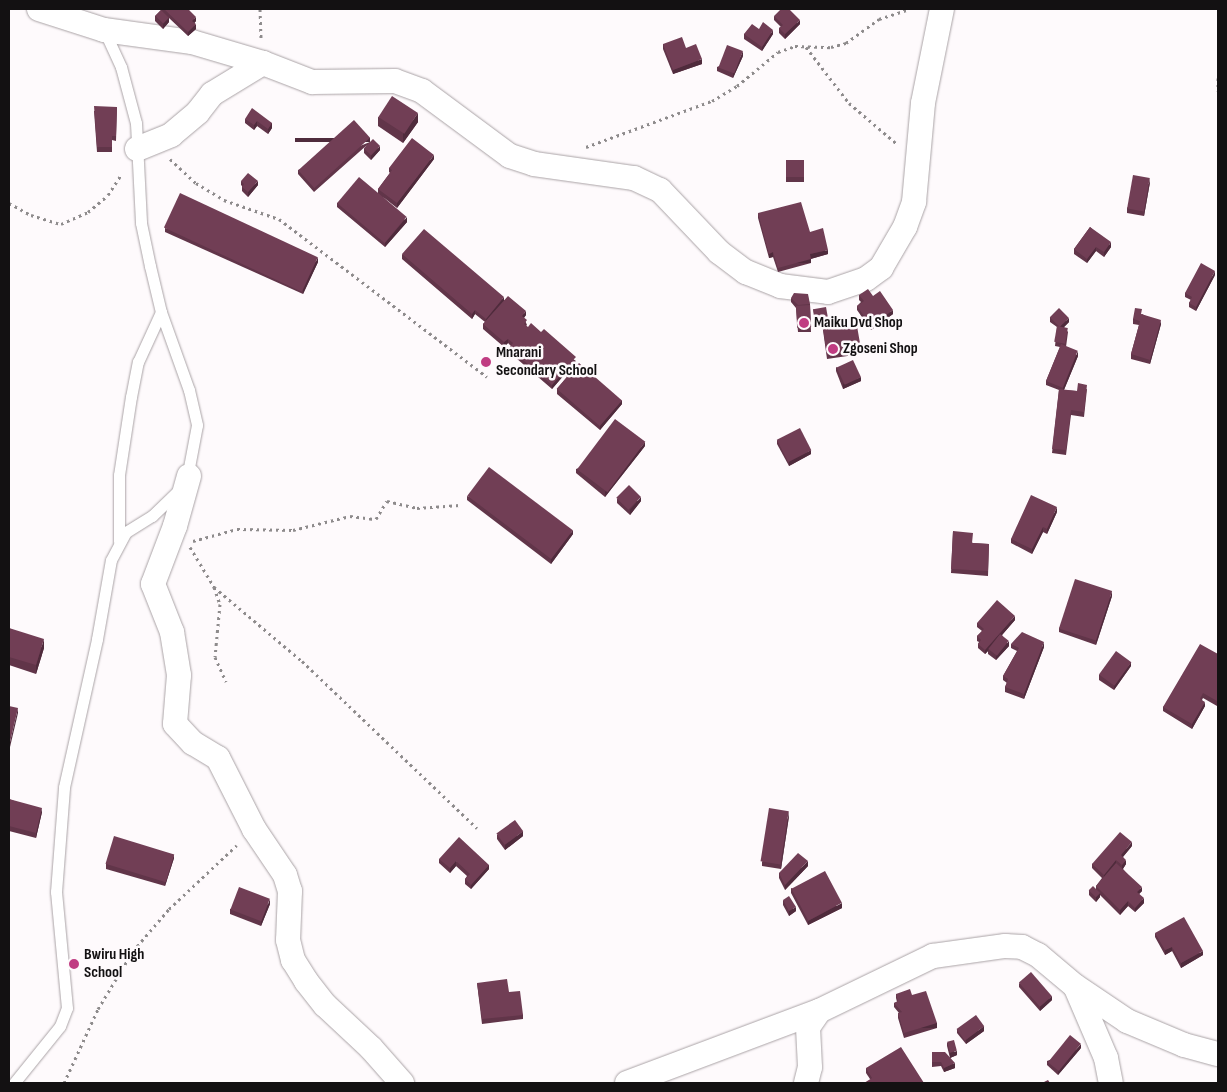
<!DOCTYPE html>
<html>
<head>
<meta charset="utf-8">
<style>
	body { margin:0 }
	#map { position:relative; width:1227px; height:1092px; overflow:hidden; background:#fefafc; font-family:"Sofia Sans Condensed",sans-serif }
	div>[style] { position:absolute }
	.path>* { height:3px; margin-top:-1.5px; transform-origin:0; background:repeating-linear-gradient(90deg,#8e8b8c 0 2.5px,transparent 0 6.5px) }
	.roads { filter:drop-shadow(0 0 1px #aaa3a6) drop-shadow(0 0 1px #aaa3a6) }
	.lane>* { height:11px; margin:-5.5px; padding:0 5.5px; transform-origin:5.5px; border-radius:5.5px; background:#fff }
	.street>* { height:24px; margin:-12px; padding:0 12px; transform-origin:12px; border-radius:12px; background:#fff }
	.wall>* { inset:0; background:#613549; transform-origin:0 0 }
	.shaded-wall>* { inset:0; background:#4f2b3c; transform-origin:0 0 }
	.building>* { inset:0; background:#713e55; transform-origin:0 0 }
	.dots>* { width:14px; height:14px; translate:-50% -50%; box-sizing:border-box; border:2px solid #fefafc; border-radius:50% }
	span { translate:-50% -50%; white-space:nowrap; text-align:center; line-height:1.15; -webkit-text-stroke:5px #fefafc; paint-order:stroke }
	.poi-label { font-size:16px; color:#131112; font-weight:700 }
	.left { translate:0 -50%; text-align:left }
	.frame { position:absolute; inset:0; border:10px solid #131112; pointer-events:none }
</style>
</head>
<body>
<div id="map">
	<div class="path">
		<div style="left:260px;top:9px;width:31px;rotate:88deg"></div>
		<div style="left:806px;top:47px;width:71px;rotate:52.5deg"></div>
		<div style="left:849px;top:103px;width:63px;rotate:40.5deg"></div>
		<div style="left:1218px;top:78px;width:13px;rotate:90deg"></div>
		<div style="left:586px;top:147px;width:134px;rotate:-20.1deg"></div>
		<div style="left:712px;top:101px;width:29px;rotate:-31deg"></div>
		<div style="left:737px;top:86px;width:53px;rotate:-39.7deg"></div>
		<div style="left:778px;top:52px;width:18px;rotate:-19deg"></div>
		<div style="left:795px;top:46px;width:36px;rotate:2deg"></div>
		<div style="left:831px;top:47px;width:16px;rotate:-15deg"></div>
		<div style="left:846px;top:43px;width:41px;rotate:-36deg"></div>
		<div style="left:879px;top:19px;width:32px;rotate:-18deg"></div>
		<div style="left:170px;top:159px;width:35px;rotate:43deg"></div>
		<div style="left:196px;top:183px;width:33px;rotate:31deg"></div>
		<div style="left:224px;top:200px;width:58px;rotate:19.1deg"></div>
		<div style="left:279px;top:219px;width:261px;rotate:37.2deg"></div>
		<div style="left:9px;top:203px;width:25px;rotate:29deg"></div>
		<div style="left:31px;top:215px;width:31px;rotate:17deg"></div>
		<div style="left:61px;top:224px;width:30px;rotate:-24deg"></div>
		<div style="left:88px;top:212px;width:26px;rotate:-40deg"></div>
		<div style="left:108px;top:195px;width:24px;rotate:-57deg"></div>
		<div style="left:193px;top:541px;width:46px;rotate:-15.3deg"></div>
		<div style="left:237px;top:529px;width:56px;rotate:1deg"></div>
		<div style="left:293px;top:530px;width:59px;rotate:-13.8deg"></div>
		<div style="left:350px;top:516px;width:26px;rotate:7deg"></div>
		<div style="left:376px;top:519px;width:21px;rotate:-59deg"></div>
		<div style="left:387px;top:501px;width:31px;rotate:13deg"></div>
		<div style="left:417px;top:508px;width:43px;rotate:-4deg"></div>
		<div style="left:190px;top:547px;width:47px;rotate:59deg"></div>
		<div style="left:214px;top:587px;width:18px;rotate:71deg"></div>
		<div style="left:220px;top:604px;width:53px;rotate:95.4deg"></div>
		<div style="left:215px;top:657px;width:27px;rotate:66deg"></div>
		<div style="left:214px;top:587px;width:115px;rotate:40.1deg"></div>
		<div style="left:302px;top:661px;width:242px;rotate:43.7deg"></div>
		<div style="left:64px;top:1083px;width:81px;rotate:-65.3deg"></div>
		<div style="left:98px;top:1009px;width:68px;rotate:-58.9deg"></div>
		<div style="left:133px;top:951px;width:55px;rotate:-49.4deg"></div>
		<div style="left:169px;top:909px;width:93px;rotate:-43.3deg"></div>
	</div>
	<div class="roads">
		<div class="lane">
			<div style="left:104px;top:30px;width:41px;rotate:65.3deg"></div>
			<div style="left:121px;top:67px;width:58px;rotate:75deg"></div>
			<div style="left:136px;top:123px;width:100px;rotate:87.1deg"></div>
			<div style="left:141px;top:223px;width:44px;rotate:78.2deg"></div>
			<div style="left:150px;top:266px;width:47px;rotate:76.6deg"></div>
			<div style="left:161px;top:312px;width:83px;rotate:70.3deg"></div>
			<div style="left:189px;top:390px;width:36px;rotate:77deg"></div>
			<div style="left:197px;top:425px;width:54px;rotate:100.7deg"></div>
			<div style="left:119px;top:541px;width:66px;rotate:-90deg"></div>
			<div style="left:119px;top:475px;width:79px;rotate:-81.3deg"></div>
			<div style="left:131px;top:397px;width:36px;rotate:-79deg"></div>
			<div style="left:138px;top:362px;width:55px;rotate:-65.3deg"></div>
			<div style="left:14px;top:1083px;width:73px;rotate:-51.1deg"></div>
			<div style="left:60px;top:1026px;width:19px;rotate:-69deg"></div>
			<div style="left:67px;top:1008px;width:117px;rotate:-95.4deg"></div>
			<div style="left:56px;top:892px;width:105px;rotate:-85.6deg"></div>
			<div style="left:64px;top:787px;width:152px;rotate:-77.4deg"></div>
			<div style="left:97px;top:639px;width:80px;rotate:-80deg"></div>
			<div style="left:111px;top:560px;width:32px;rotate:-62deg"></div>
			<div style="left:126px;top:532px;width:31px;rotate:-32deg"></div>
			<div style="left:152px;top:516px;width:36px;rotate:-44deg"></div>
		</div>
		<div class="street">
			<div style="left:39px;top:9px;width:68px;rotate:17.9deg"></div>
			<div style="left:104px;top:30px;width:89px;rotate:7.8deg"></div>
			<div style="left:192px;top:42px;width:74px;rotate:16.5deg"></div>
			<div style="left:263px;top:63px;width:53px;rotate:21.2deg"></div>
			<div style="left:312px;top:82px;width:83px;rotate:-0.7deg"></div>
			<div style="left:395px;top:81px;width:29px;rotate:20deg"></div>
			<div style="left:422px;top:91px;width:109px;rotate:36.5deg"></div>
			<div style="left:510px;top:156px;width:25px;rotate:18deg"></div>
			<div style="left:534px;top:164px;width:101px;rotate:8deg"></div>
			<div style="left:634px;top:178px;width:29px;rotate:25deg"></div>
			<div style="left:660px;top:190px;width:86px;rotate:46.4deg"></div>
			<div style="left:719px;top:252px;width:34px;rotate:37deg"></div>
			<div style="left:746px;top:272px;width:37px;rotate:22deg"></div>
			<div style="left:780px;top:286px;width:48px;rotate:7.1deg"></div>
			<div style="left:828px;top:292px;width:40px;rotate:-18.9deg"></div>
			<div style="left:866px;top:279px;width:19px;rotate:-36deg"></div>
			<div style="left:881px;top:268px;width:48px;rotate:-59.7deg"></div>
			<div style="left:905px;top:227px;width:27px;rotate:-70deg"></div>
			<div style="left:914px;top:202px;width:99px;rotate:-84.8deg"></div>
			<div style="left:923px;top:103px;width:96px;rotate:-78.6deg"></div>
			<div style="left:137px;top:149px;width:37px;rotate:-22deg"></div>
			<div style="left:171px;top:135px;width:35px;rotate:-40deg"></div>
			<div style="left:198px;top:112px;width:23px;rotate:-52deg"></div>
			<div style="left:212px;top:94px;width:60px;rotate:-31.3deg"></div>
			<div style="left:189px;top:476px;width:52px;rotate:105.6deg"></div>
			<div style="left:175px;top:526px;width:62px;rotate:110.8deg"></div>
			<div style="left:153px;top:584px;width:52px;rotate:68.4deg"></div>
			<div style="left:172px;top:632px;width:44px;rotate:80.8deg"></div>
			<div style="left:179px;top:675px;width:49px;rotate:94.7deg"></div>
			<div style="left:175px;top:724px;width:26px;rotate:47deg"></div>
			<div style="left:193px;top:743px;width:29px;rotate:31deg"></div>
			<div style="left:218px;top:758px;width:80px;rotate:63.1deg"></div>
			<div style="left:254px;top:829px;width:55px;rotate:56deg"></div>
			<div style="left:285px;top:875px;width:17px;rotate:73deg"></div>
			<div style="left:290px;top:891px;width:49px;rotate:92.3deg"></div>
			<div style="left:288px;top:940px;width:21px;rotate:76deg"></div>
			<div style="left:293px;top:960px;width:25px;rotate:58deg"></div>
			<div style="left:306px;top:981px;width:31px;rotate:52deg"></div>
			<div style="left:325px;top:1005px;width:63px;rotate:43.1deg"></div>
			<div style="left:371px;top:1048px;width:47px;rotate:48.5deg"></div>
			<div style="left:1076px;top:988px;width:76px;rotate:66.8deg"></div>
			<div style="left:1106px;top:1058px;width:25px;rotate:79deg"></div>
			<div style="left:627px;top:1083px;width:205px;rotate:-20.6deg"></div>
			<div style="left:806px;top:1083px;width:16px;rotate:-76deg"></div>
			<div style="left:810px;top:1067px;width:40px;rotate:-92.9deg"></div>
			<div style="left:808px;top:1027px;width:19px;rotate:-55deg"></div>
			<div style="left:819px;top:1011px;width:127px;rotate:-25.8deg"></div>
			<div style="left:933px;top:956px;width:73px;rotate:-7.9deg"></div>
			<div style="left:1005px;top:946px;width:17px;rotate:3deg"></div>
			<div style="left:1022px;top:947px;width:18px;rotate:27deg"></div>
			<div style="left:1038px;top:955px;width:48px;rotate:40deg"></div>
			<div style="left:1075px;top:986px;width:63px;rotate:33.9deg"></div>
			<div style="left:1127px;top:1021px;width:62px;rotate:22.8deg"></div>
			<div style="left:1184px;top:1045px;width:35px;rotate:15deg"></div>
		</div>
	</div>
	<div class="wall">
		<div style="clip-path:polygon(159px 9px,188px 9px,196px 21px,194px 23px,196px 29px,188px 36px,169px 18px,169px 22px,163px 29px,155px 21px,155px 16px,161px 10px)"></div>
		<div style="clip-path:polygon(774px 16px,800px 24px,785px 39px,779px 33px,779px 28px,781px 27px,774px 20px)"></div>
		<div style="clip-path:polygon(759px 29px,773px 34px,762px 51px,744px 39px,744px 34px)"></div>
		<div style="clip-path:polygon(663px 44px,686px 48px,702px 64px,673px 74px,663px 49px)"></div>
		<div style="clip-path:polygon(743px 56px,733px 78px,717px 71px,717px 67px)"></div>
		<div style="clip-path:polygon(117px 107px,116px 141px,112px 140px,112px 152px,97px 152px,94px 111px)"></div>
		<div style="clip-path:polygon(378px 117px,418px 122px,403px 143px,378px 126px)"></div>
		<div style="clip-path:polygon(245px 119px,272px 123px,272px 128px,268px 134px,257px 126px,254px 130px,245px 123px)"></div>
		<div style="clip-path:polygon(370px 142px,380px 150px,371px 160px,364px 153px,364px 149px,367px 145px,314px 192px,298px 174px,298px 170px)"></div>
		<div style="clip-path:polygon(434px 159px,397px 208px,383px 197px,407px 222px,385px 247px,337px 207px,337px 203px,378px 193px,378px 189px,390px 173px,389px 172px,389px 168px)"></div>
		<div style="left:786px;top:160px;width:18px;height:22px"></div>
		<div style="clip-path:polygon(241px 181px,258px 185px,248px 197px,242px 191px,242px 186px,241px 185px)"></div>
		<div style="clip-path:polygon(1150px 182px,1144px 216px,1127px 213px,1127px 208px)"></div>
		<div style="clip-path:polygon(758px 213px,810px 232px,828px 254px,811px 259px,811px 263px,778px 272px,773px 257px,769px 258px,758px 218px)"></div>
		<div style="clip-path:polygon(1090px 227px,1111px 247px,1104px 257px,1096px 251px,1087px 263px,1074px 254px,1074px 249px)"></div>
		<div style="clip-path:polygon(165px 228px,318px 262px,303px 294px,165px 232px)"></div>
		<div style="clip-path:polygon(402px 254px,504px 300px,526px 315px,524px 318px,527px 325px,526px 326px,576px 361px,575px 362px,577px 366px,622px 404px,600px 430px,557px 394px,557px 389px,567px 377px,564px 375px,552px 389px,509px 352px,509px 348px,511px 346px,508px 343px,504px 347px,483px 329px,483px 324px,485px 322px,475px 314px,472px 319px,402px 259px)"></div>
		<div style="clip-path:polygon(1215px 275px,1196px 311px,1189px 307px,1189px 303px,1191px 300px,1185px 297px,1185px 293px)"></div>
		<div style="clip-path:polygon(859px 295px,873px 296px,893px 314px,871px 330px,857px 310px,857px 306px,861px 302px,859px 300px)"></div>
		<div style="clip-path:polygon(791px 298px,810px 304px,811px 332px,798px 332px,796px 308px,791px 302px)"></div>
		<div style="clip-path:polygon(813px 309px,828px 318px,828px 321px,843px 328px,861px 349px,861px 354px,827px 359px,822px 323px,815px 324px)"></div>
		<div style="clip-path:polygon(1142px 314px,1161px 324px,1150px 364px,1131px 359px,1131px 354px,1139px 325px,1133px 324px,1133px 319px)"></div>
		<div style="clip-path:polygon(1050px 317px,1069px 322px,1064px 327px,1068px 332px,1066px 347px,1078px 356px,1064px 390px,1077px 391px,1087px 389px,1084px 417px,1071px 415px,1066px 455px,1052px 453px,1059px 390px,1046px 385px,1046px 381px,1060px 347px,1055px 346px,1057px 327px,1050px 322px)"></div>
		<div style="clip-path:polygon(836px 367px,861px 381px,843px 389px,836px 371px)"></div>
		<div style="clip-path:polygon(777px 440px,811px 454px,789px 466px,777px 444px)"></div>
		<div style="clip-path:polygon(645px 446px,605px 497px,576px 473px,576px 469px)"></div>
		<div style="clip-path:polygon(467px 496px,573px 534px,551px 564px,467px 500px)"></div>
		<div style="clip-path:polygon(617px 499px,641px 501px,630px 515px,617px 503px)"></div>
		<div style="clip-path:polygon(1057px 512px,1047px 534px,1043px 532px,1032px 554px,1011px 543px,1011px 539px)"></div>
		<div style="clip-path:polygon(953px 531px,973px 543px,989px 544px,988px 576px,951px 573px)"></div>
		<div style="clip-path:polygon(1112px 596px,1096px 645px,1059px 632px,1059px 628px)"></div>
		<div style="clip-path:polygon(1015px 620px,1002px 635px,1009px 646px,996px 660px,988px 654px,988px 651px,985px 654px,978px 648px,978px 644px,979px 642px,977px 641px,977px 636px,982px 631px,977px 627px,977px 623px)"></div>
		<div style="clip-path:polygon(9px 628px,44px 648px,36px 674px,9px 665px)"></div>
		<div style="clip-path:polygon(1011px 644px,1044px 647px,1024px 699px,1005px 692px,1005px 687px,1007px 683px,1003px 680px,1003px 676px,1017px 651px,1011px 648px)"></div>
		<div style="clip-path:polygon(1218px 654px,1217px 706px,1203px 698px,1202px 700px,1205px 706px,1192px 729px,1163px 711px,1163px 707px)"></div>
		<div style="clip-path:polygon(1131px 666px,1114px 690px,1099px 680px,1099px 675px)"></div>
		<div style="clip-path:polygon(9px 799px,42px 812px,36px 838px,9px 831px)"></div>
		<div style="clip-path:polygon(789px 816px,781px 869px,762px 866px,762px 862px)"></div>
		<div style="clip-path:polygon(497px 835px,523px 836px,505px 850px,497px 839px)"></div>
		<div style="clip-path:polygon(1132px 846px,1123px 857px,1126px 864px,1123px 869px,1142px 891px,1139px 894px,1144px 903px,1135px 912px,1128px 906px,1120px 915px,1100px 895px,1100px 897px,1096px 902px,1089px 895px,1089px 890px,1096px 889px,1096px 886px,1102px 878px,1092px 868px,1092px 864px)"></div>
		<div style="clip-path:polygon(174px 858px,165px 886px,106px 869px,106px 864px)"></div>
		<div style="clip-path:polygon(439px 859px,489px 865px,489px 869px,471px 889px,465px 884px,465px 879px,467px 876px,456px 866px,450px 873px,439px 863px)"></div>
		<div style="clip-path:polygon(808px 866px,785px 890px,779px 878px,779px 873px)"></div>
		<div style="clip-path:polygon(791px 888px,842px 908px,808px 925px,791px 893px)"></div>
		<div style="clip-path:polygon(783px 900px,796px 911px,789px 916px,783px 905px)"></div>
		<div style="clip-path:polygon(270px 904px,261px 926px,230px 914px,230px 909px)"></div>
		<div style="clip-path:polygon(1155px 933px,1203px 955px,1181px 968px,1172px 951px,1165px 955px,1155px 937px)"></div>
		<div style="clip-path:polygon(477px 983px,509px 992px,523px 1015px,523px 1019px,482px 1024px)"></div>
		<div style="clip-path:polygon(1019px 983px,1052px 1000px,1040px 1011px,1019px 987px)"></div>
		<div style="clip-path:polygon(896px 994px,912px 995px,937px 1028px,904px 1038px,898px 1018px,898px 1013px,899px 1013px,894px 1007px,894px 1003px,897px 1002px,896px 998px)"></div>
		<div style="clip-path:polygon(957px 1029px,984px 1031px,966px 1044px,957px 1033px)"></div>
		<div style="clip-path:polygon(947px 1042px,957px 1055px,950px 1058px,955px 1068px,944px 1072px,941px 1066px,932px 1067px,932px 1052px,950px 1058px,947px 1046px)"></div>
		<div style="clip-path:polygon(1081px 1048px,1058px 1075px,1047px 1065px,1047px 1061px)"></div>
		<div style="clip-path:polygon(866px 1068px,924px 1083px,870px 1079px,866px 1073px)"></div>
	</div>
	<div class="shaded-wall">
		<div style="clip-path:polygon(196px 17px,196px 21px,192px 26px,192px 21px)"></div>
		<div style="clip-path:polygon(169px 18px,169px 22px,163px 29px,163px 24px)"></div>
		<div style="clip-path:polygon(800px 20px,800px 24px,785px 39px,785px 34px)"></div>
		<div style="clip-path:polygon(196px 24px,196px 29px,188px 36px,188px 32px)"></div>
		<div style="clip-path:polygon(773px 30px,773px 34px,762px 51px,762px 47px)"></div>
		<div style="clip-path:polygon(743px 51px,743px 56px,733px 78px,733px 73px)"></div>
		<div style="clip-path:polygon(702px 59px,702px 64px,673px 74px,673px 70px)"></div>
		<div style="clip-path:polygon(418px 113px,418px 122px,403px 143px,403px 134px)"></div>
		<div style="clip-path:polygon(257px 121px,257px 126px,254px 130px,254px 125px)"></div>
		<div style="clip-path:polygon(272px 123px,272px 128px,268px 134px,268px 129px)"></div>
		<div style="left:370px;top:138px;width:4px;height:75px;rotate:90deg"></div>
		<div style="clip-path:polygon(380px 146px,380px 150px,371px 160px,371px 156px)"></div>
		<div style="clip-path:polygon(434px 155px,434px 159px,397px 208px,397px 203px)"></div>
		<div style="clip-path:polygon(1150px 178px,1150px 182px,1144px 216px,1144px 212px)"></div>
		<div style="clip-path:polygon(258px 181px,258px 185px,248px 197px,248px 192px)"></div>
		<div style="clip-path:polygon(407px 217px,407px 222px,385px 247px,385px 243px)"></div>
		<div style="clip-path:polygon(1111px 242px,1111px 247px,1104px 257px,1104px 252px)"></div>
		<div style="clip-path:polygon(1096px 247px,1096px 251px,1087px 263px,1087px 259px)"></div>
		<div style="clip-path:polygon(828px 250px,828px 254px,810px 259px,810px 254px)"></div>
		<div style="clip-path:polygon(773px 252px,773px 257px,769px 258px,769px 254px)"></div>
		<div style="clip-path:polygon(318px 257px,318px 262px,303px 294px,303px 290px)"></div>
		<div style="left:811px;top:259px;width:4px;height:34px;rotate:90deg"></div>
		<div style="clip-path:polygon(1215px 271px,1215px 275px,1196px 311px,1196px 307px)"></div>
		<div style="clip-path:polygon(504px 297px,504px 302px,486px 323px,486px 319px)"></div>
		<div style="clip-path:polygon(475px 310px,475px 314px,472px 319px,472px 314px)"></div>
		<div style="clip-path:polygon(893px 310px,893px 314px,871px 330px,871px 326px)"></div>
		<div style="clip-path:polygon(526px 311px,526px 315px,522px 320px,522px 316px)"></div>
		<div style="clip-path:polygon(1069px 318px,1069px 322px,1060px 331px,1060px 326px)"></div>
		<div style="clip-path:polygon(1161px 320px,1161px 324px,1150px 364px,1150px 360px)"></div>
		<div style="clip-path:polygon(508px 339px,508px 343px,504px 347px,504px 342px)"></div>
		<div style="clip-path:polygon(1078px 351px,1078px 356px,1063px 392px,1063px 388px)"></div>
		<div style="clip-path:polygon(577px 364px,577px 368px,568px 378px,568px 373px)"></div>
		<div style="clip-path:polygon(564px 371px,564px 375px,552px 389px,552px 385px)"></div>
		<div style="clip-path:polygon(861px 377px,861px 381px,843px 389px,843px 384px)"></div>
		<div style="clip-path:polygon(622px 400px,622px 404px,600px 430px,600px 426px)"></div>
		<div style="clip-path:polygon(645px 442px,645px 446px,605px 497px,605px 492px)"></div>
		<div style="clip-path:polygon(811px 450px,811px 454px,789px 466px,789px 462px)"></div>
		<div style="clip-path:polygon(641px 497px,641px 501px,630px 515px,630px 510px)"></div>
		<div style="clip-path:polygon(1057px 507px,1057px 512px,1047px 534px,1047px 529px)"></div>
		<div style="clip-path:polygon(1043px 527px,1043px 532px,1032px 554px,1032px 549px)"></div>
		<div style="clip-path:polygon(573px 530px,573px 534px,551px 564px,551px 559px)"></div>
		<div style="clip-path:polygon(1112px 591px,1112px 596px,1096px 645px,1096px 640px)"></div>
		<div style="clip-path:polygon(1015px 616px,1015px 620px,989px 650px,988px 649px,988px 651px,985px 654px,985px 650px)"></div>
		<div style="clip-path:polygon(44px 639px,44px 648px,36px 674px,36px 665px)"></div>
		<div style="clip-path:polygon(1009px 641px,1009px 646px,996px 660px,996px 656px)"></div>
		<div style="clip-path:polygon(1044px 642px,1044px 647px,1024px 699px,1024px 694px)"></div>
		<div style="clip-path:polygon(1131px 662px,1131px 666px,1114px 690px,1114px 686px)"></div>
		<div style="clip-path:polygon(1205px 702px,1205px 706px,1192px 729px,1192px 724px)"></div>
		<div style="clip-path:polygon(18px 708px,18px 713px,10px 747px,10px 742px)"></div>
		<div style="clip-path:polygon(42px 808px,42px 812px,36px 838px,36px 833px)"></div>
		<div style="clip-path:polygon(789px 811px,789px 816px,781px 869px,781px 865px)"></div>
		<div style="clip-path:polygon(523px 831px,523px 836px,505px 850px,505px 845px)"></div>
		<div style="clip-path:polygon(1132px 842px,1132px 846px,1121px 859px,1121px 855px)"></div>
		<div style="clip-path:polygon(174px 854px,174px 858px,165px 886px,165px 882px)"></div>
		<div style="clip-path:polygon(1116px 860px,1116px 865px,1104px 879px,1104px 875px)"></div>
		<div style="clip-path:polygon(1126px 860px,1126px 864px,1122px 870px,1122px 865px)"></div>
		<div style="clip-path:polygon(456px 861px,456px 866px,450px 873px,450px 868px)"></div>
		<div style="clip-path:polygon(808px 861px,808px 866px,785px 890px,785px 885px)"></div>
		<div style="clip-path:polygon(489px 865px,489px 869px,471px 889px,471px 885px)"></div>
		<div style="clip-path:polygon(1142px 887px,1142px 891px,1137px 896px,1137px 892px)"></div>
		<div style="clip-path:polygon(1100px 893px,1100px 897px,1096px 902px,1096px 897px)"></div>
		<div style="clip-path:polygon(1144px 898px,1144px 903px,1135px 912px,1135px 908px)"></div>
		<div style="clip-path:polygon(270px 899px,270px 904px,261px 926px,261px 922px)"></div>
		<div style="clip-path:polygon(1128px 901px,1128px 906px,1120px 915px,1120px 910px)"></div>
		<div style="clip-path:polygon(842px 903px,842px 908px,808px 925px,808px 921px)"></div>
		<div style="clip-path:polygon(796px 907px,796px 911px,789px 916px,789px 911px)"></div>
		<div style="clip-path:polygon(1172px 947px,1172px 951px,1165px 955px,1165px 950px)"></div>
		<div style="clip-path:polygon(1203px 951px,1203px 955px,1181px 968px,1181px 963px)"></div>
		<div style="clip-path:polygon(1052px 996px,1052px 1000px,1040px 1011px,1040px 1006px)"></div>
		<div style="left:937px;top:1023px;width:5px;height:34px;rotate:90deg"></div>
		<div style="clip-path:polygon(984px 1026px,984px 1031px,966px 1044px,966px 1040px)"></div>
		<div style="clip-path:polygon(1081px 1044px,1081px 1048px,1058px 1075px,1058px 1070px)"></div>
		<div style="clip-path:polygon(957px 1051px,957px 1055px,950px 1058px,950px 1053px)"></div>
		<div style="clip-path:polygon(955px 1063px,955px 1068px,944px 1072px,944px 1068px)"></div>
	</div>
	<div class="building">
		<div style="clip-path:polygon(164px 9px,188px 9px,196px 17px,192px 21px,196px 24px,188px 32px)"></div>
		<div style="clip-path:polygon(781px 9px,789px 9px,800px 20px,785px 34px,779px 28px,783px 25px,774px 16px)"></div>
		<div style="left:161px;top:10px;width:11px;height:8px;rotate:45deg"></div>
		<div style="clip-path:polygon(763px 22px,773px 30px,762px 47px,744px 34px,752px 24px,759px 29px)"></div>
		<div style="clip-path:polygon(682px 37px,686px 48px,696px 44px,702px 59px,673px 70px,663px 44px)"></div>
		<div style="left:727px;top:45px;width:17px;height:24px;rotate:21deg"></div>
		<div style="left:392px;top:96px;width:31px;height:25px;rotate:33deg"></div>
		<div style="clip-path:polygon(94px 106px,117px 107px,116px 136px,112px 136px,112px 147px,97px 147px)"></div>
		<div style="clip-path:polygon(252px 108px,272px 123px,268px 129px,257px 121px,254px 125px,245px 119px)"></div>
		<div style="left:354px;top:120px;width:24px;height:75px;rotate:48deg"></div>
		<div style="clip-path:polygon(412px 138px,434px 155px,397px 203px,378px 189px,392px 170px,389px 168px)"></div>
		<div style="left:373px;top:139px;width:10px;height:13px;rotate:45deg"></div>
		<div style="left:786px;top:160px;width:18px;height:17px"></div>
		<div style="clip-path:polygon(248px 173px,258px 181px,248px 192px,242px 187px,244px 184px,241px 181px)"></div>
		<div style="left:1133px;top:175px;width:17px;height:34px;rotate:10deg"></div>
		<div style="left:359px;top:177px;width:62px;height:34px;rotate:40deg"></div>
		<div style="left:180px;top:193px;width:152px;height:38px;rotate:25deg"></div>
		<div style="clip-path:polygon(801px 202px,810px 232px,823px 228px,828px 250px,810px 254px,811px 259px,778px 268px,773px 252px,769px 254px,758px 213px)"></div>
		<div style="clip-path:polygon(1090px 227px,1111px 242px,1104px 252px,1096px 247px,1087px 259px,1074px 249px)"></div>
		<div style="clip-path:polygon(424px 229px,504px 297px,486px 319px,475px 310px,472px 314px,402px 254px)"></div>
		<div style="clip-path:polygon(1201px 263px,1215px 271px,1196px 307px,1189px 303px,1192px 297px,1185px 293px)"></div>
		<div style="clip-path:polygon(868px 289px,873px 296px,880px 291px,893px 310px,871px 326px,857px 306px,864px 301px,859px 295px)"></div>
		<div style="clip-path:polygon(794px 293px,808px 294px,810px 304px,798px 305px,791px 298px)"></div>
		<div style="clip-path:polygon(508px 296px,526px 311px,522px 316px,527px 320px,524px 324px,528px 327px,531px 323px,541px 332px,544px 329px,576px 357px,573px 360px,577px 364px,568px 373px,564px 371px,552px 385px,509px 348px,513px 343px,508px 339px,504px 342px,483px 324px)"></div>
		<div style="left:810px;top:305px;width:22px;height:14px;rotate:87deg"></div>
		<div style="left:826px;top:307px;width:11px;height:13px;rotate:80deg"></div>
		<div style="left:1059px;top:308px;width:14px;height:13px;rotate:45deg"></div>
		<div style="clip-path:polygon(1135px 308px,1142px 309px,1141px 314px,1161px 320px,1150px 360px,1131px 354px,1140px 321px,1133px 319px)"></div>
		<div style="clip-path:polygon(842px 319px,843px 328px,857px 326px,861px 349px,827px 355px,822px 322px)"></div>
		<div style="left:1057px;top:326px;width:11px;height:16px;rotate:10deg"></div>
		<div style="left:1061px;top:344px;width:18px;height:40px;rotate:22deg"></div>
		<div style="left:853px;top:360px;width:19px;height:18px;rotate:65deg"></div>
		<div style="left:579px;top:363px;width:57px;height:34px;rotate:41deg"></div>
		<div style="clip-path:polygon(1078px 383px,1087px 385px,1084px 412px,1071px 410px,1066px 450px,1052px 449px,1059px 389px,1077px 391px)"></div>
		<div style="left:615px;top:419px;width:38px;height:63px;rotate:37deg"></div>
		<div style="left:800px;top:428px;width:25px;height:26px;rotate:63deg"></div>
		<div style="left:489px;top:467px;width:105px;height:36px;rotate:37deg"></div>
		<div style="left:629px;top:485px;width:17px;height:18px;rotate:45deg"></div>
		<div style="clip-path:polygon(1031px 495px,1057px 507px,1047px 529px,1043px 527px,1032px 549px,1011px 539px)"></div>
		<div style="clip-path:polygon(953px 531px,973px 533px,972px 543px,989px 544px,988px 571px,951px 569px)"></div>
		<div style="left:1075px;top:579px;width:39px;height:52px;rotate:18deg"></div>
		<div style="clip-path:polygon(997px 600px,1015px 616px,985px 650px,978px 644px,981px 640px,977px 636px,984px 629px,977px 623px)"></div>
		<div style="clip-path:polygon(9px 628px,44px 639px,36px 665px,9px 657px)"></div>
		<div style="clip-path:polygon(1022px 632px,1044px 642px,1024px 694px,1005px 687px,1008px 679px,1003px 676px,1019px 648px,1011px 644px)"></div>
		<div style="left:1000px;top:634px;width:11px;height:19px;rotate:38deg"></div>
		<div style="clip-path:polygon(1200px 644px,1218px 654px,1218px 699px,1217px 701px,1203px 693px,1200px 699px,1205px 702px,1192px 724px,1163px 707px)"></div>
		<div style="left:1116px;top:651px;width:19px;height:29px;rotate:36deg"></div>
		<div style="clip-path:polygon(9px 706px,18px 708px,10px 742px,9px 742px)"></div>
		<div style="clip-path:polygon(9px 799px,42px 808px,36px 833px,9px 826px)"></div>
		<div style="left:769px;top:808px;width:20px;height:54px;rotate:9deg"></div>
		<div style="left:515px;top:820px;width:14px;height:23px;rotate:54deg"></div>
		<div style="clip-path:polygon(1120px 832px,1132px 842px,1121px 855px,1126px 860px,1122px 865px,1116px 860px,1104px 875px,1092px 864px)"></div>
		<div style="left:114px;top:836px;width:63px;height:29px;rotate:17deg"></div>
		<div style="clip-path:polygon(459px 837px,489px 865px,471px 885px,465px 879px,470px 874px,456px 861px,450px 868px,439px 859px)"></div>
		<div style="clip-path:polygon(798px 853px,808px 861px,785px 885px,779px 873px)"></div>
		<div style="clip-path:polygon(1116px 863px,1142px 887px,1137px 892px,1144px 898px,1135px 908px,1128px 901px,1120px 910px,1096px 886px)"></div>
		<div style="left:825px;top:871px;width:36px;height:38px;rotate:62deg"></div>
		<div style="left:1093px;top:886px;width:10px;height:6px;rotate:45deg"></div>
		<div style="left:239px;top:887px;width:33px;height:24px;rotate:21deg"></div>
		<div style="clip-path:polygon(789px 896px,796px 907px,789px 911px,783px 900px)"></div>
		<div style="clip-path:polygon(1184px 917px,1203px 951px,1181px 963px,1172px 947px,1165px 950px,1155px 933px)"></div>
		<div style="left:1031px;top:972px;width:32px;height:16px;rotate:49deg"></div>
		<div style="clip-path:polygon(507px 979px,509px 992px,520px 991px,523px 1015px,482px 1019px,477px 983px)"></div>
		<div style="clip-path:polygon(910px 989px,912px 995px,926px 991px,937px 1023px,904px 1033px,898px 1013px,902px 1012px,894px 1003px,898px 1001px,896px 994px)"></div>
		<div style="left:976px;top:1015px;width:14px;height:24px;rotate:54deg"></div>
		<div style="left:1070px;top:1035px;width:14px;height:35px;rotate:39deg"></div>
		<div style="left:954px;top:1040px;width:11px;height:7px;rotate:75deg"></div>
		<div style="clip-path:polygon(901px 1047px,924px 1083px,864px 1083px,872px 1078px,866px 1068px)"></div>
		<div style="clip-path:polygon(932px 1052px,945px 1052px,955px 1063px,944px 1068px,941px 1062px,932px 1062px)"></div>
		<div style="clip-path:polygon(1048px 1080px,1050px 1083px,1042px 1083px)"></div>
	</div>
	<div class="dots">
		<div style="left:804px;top:323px;background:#c03c82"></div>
		<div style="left:833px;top:349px;background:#c03c82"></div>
		<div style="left:486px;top:362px;background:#c03c82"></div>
		<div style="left:74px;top:964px;background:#c03c82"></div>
	</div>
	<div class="poi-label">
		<span class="left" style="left:814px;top:323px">Maiku Dvd Shop</span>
		<span class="left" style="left:843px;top:349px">Zgoseni Shop</span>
		<span class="left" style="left:496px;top:362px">Mnarani<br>Secondary School</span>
		<span class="left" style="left:84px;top:964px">Bwiru High<br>School</span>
	</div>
	<div class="frame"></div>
</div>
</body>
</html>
